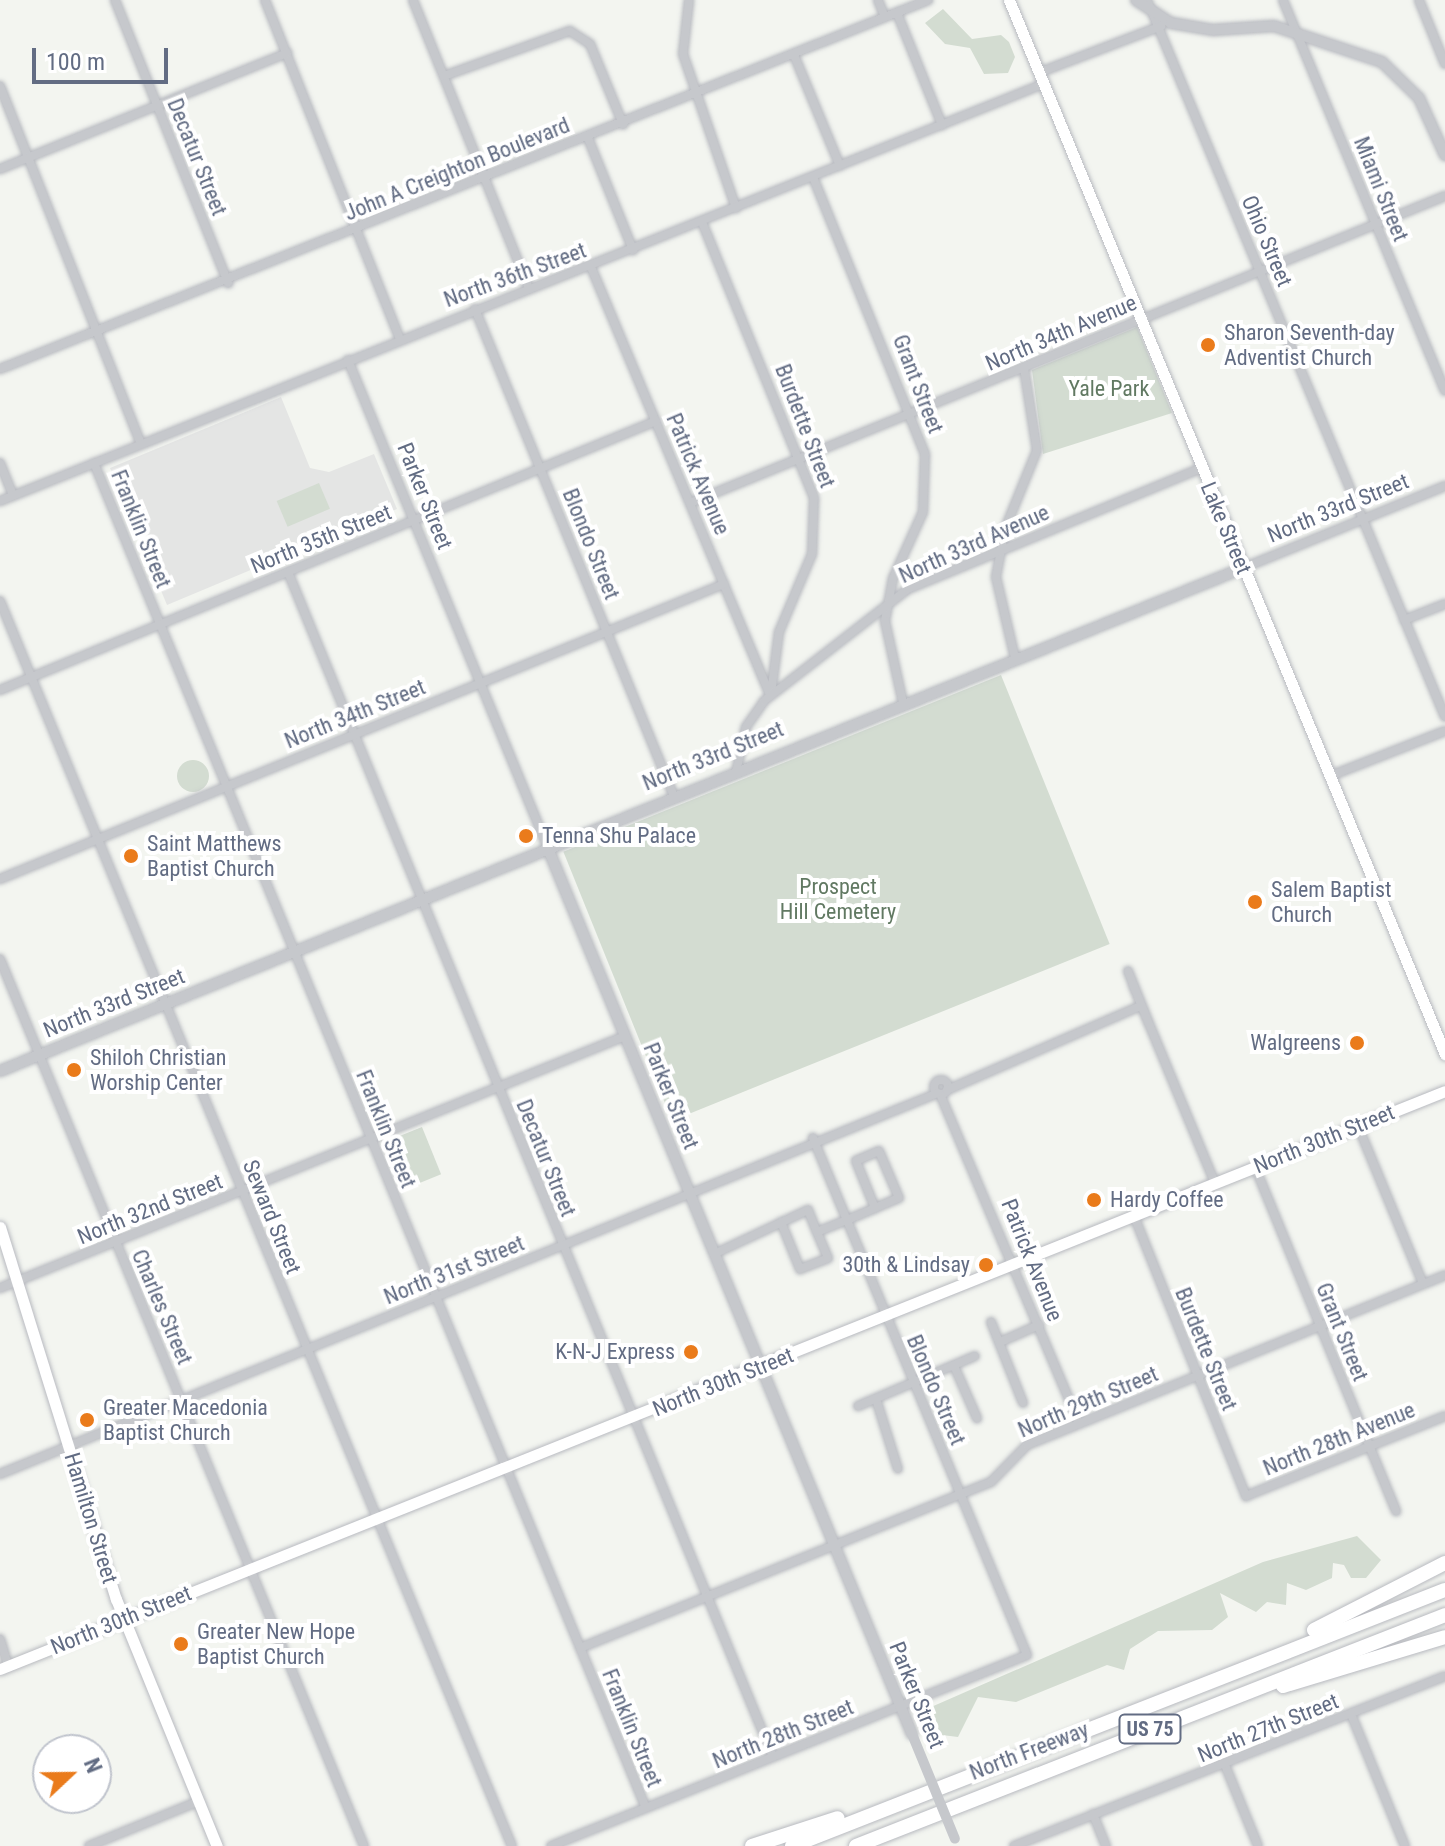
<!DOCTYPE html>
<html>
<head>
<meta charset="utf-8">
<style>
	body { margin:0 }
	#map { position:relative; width:1445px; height:1846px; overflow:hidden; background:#f3f5f0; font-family:"Roboto Condensed",sans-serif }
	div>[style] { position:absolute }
	.built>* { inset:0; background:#e4e5e4 }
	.green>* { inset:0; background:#d3dcd1; transform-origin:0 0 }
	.round { border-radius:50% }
	.roads { filter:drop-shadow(0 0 2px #b8bac0) drop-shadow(0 0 2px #b8bac0) }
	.minor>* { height:8px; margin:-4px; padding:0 4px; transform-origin:4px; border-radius:4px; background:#c6c8cc }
	.minor>.ring { margin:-4px; padding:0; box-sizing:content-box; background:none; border:8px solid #c6c8cc; border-radius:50% }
	.tertiary>* { height:10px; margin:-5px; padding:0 5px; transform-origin:5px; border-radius:5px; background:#c6c8cc }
	.secondary>* { height:11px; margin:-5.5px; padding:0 5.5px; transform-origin:5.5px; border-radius:5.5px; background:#fff }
	.motorway>* { height:14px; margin:-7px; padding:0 7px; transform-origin:7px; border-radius:7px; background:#fff }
	.tertiary-bridge>* { height:10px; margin:-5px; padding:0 5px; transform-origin:5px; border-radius:5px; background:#c6c8cc }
	.dots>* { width:22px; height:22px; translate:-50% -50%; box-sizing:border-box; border:4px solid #fff; border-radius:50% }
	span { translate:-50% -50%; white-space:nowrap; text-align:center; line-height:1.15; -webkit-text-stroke:8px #fff; paint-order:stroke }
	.shield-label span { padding:2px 6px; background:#fff; border:2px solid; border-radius:6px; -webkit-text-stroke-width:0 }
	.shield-label { font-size:20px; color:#626c83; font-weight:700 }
	.street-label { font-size:22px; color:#626c83 }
	.poi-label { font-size:22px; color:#626c83 }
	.left { translate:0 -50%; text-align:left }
	.right { translate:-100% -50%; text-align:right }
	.park-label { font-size:22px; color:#617962 }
	.north { position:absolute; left:32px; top:1734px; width:80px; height:80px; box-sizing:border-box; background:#fff; border:2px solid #c0c4cd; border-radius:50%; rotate:68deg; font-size:22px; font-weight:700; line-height:32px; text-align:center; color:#626c83 }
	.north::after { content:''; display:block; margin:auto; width:28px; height:36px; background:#ea7b1b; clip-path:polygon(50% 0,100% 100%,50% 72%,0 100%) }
	.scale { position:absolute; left:32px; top:48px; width:136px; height:36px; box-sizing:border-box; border:4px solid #626c83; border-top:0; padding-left:10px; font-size:24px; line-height:28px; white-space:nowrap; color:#626c83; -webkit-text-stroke:6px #fff; paint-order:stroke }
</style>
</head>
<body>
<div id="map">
	<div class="built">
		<div style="clip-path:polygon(281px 397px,310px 468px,329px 472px,374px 454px,397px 509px,167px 605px,110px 468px)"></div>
	</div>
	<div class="green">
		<div style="clip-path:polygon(943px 9px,972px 39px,1001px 35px,1009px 42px,1015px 57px,1008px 73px,984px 74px,970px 48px,945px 44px,925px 23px)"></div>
		<div style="clip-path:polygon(1137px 327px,1172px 413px,1043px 454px,1032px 370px)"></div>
		<div style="left:319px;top:483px;width:28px;height:46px;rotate:67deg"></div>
		<div style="left:1001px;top:675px;width:290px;height:472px;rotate:68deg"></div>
		<div class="round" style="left:177px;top:760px;width:32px;height:32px"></div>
		<div style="left:422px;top:1127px;width:51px;height:43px;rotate:68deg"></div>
		<div style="clip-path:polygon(1357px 1536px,1381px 1560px,1366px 1578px,1351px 1578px,1344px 1565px,1333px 1563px,1332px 1578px,1306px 1590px,1287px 1583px,1286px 1605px,1267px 1602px,1256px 1612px,1220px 1593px,1228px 1617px,1212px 1630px,1158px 1631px,1130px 1649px,1124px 1670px,1107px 1665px,1016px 1702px,978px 1697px,958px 1737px,934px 1734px,922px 1711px,1263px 1562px)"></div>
	</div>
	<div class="roads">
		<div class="minor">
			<div style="left:115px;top:0;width:305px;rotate:68.2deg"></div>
			<div style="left:265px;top:0;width:365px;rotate:68.3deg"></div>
			<div style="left:413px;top:0;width:311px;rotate:68.1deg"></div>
			<div style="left:689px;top:0;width:54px;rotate:96.3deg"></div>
			<div style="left:683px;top:54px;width:163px;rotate:71deg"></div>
			<div style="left:878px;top:0;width:18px;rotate:68deg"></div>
			<div style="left:1147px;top:0;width:776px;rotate:67.43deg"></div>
			<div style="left:1283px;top:0;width:423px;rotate:67.5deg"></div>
			<div style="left:1419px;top:0;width:69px;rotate:67.9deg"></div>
			<div style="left:897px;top:13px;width:121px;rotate:68.1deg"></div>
			<div style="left:794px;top:55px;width:120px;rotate:67.5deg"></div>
			<div style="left:1038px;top:73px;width:132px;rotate:-20.9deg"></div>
			<div style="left:444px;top:76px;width:134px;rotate:-19.7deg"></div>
			<div style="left:570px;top:31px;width:24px;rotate:33deg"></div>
			<div style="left:590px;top:44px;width:87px;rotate:67.6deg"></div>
			<div style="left:0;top:86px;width:385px;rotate:68.5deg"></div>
			<div style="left:588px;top:138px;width:121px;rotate:68.1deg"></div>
			<div style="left:0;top:169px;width:310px;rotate:-22deg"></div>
			<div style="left:813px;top:177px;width:299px;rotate:68deg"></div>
			<div style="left:925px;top:454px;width:58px;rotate:92deg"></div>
			<div style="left:923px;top:512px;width:72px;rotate:114.4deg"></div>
			<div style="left:893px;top:578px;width:44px;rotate:100.5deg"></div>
			<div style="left:885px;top:621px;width:84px;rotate:77.6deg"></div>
			<div style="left:702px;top:222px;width:298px;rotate:67.9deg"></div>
			<div style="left:814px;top:498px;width:56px;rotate:92deg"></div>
			<div style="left:812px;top:554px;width:85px;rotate:112.9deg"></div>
			<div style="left:779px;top:632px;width:63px;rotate:97.4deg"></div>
			<div style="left:591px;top:267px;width:463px;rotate:67.3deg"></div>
			<div style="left:475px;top:309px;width:524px;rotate:67.79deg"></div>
			<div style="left:348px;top:360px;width:525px;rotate:67.73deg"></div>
			<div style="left:0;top:369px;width:999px;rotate:-21.68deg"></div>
			<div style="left:0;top:463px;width:35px;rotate:68deg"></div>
			<div style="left:94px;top:463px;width:1454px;rotate:67.69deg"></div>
			<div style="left:0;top:501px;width:1123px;rotate:-21.79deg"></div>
			<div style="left:690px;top:503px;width:815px;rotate:-22.13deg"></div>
			<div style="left:1243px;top:568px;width:218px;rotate:-22.1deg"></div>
			<div style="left:288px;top:572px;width:1280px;rotate:67.74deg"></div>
			<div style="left:0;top:601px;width:1346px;rotate:67.65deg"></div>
			<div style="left:1404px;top:620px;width:44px;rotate:-21.3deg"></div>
			<div style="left:1015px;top:658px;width:83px;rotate:-103.2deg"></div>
			<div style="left:996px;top:577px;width:49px;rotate:-79.4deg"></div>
			<div style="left:1005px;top:529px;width:85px;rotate:-67.9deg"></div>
			<div style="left:1037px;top:450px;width:83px;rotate:-99deg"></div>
			<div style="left:0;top:690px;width:709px;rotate:-22.3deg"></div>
			<div style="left:737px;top:768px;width:42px;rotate:-77.6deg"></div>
			<div style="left:746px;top:727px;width:32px;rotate:-55deg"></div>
			<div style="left:764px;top:701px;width:182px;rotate:-37.9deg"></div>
			<div style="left:908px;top:589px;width:318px;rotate:-22.4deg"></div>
			<div style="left:1330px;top:776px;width:123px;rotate:-21.4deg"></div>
			<div style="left:0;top:879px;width:782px;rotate:-22.17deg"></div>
			<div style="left:0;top:959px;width:959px;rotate:67.69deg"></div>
			<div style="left:1128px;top:971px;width:57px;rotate:68.4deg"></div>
			<div style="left:1133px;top:985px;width:214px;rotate:67.5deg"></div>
			<div class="ring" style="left:934px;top:1080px;width:6px;height:6px"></div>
			<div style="left:947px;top:1090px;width:208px;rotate:-23.5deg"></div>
			<div style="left:940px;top:1094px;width:357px;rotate:67.1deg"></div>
			<div style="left:1358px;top:1126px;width:171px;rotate:67.6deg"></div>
			<div style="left:1255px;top:1167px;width:372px;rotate:67.7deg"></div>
			<div style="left:1134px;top:1216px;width:302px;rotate:68.2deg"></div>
			<div style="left:1246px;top:1496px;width:214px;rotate:-21.9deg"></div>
			<div style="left:781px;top:1222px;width:51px;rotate:68deg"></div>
			<div style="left:800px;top:1269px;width:30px;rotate:-21deg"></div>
			<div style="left:828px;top:1258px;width:28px;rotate:-113deg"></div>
			<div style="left:714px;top:1254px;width:104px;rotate:-25.1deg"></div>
			<div style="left:808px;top:1210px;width:24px;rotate:68deg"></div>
			<div style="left:817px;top:1232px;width:32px;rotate:-22deg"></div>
			<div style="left:847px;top:1220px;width:30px;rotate:-23deg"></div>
			<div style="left:875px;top:1208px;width:26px;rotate:-23deg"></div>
			<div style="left:899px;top:1198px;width:51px;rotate:-113.1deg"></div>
			<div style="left:879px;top:1151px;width:25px;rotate:157deg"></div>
			<div style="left:856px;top:1161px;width:51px;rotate:68deg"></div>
			<div style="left:0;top:1288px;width:674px;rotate:-21.96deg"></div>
			<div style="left:991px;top:1322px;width:87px;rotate:68.4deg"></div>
			<div style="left:1000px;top:1342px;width:43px;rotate:-23.6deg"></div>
			<div style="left:955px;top:1368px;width:55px;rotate:66.3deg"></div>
			<div style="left:876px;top:1399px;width:73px;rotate:72.6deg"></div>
			<div style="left:858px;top:1406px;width:127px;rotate:-23.1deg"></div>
			<div style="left:0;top:1474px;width:1012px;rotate:-22.11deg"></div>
			<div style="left:0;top:1639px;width:28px;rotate:73deg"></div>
			<div style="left:580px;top:1648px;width:443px;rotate:-22deg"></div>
			<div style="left:991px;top:1482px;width:52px;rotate:-45.8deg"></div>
			<div style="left:1027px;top:1445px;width:451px;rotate:-22.1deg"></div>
			<div style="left:1351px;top:1714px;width:143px;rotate:67.8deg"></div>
			<div style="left:1225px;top:1765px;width:87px;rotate:67.8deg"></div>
			<div style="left:1093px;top:1814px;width:35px;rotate:68deg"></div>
			<div style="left:89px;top:1846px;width:119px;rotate:-22.2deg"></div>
			<div style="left:551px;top:1846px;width:513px;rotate:-21.86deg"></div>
			<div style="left:1027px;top:1655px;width:560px;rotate:-112.49deg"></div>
			<div style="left:1014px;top:1846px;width:463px;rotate:-21.5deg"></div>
		</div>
		<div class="tertiary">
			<div style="left:1136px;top:0;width:42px;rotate:33.3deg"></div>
			<div style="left:1171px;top:23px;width:43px;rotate:9.5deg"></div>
			<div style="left:1213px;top:30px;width:61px;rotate:-3.8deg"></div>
			<div style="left:1274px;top:26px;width:114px;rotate:18.4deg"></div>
			<div style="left:1382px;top:62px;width:52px;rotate:44.2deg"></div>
			<div style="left:1419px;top:98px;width:63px;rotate:65.5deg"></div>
			<div style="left:547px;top:846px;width:960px;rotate:67.66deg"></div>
			<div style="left:0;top:1071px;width:1341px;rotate:-22.03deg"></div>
		</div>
		<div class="secondary">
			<div style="left:1009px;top:0;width:1141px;rotate:67.53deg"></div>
			<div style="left:0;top:1227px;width:390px;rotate:72.7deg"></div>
			<div style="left:116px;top:1599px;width:267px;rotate:67.8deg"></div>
			<div style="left:0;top:1669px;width:1556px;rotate:-21.8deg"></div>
		</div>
		<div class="motorway">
			<div style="left:1314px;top:1630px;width:147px;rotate:-27.1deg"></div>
			<div style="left:1283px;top:1686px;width:169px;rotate:-16.8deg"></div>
			<div style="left:752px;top:1846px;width:90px;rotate:-18deg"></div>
			<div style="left:792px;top:1846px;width:701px;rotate:-21.41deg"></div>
			<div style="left:856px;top:1846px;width:633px;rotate:-21.41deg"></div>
		</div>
	</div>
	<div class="tertiary-bridge">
		<div style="left:912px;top:1734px;width:113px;rotate:67.7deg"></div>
	</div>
	<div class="dots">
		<div style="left:1208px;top:345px;background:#ea7b1b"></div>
		<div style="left:526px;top:836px;background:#ea7b1b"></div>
		<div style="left:131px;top:856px;background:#ea7b1b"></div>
		<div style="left:1255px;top:902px;background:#ea7b1b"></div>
		<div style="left:1357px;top:1043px;background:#ea7b1b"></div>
		<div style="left:74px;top:1070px;background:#ea7b1b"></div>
		<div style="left:1094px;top:1200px;background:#ea7b1b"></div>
		<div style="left:986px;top:1265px;background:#ea7b1b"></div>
		<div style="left:691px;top:1352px;background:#ea7b1b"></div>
		<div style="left:87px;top:1420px;background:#ea7b1b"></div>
		<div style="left:181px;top:1644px;background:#ea7b1b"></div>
	</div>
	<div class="shield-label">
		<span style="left:1150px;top:1729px">US 75</span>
	</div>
	<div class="street-label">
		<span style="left:197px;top:157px;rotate:68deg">Decatur Street</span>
		<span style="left:457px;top:169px;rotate:-22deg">John A Creighton Boulevard</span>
		<span style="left:1381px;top:189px;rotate:68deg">Miami Street</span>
		<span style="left:1267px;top:241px;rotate:67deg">Ohio Street</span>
		<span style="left:515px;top:275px;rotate:-20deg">North 36th Street</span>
		<span style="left:1061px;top:333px;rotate:-23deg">North 34th Avenue</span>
		<span style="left:918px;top:384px;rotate:69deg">Grant Street</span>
		<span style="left:805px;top:426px;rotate:69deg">Burdette Street</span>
		<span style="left:698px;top:474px;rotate:67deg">Patrick Avenue</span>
		<span style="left:425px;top:496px;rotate:68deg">Parker Street</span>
		<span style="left:1338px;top:508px;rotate:-22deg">North 33rd Street</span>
		<span style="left:1226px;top:528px;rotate:67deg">Lake Street</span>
		<span style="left:141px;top:529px;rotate:68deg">Franklin Street</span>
		<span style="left:321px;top:539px;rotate:-22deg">North 35th Street</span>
		<span style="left:591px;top:544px;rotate:68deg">Blondo Street</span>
		<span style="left:974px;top:544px;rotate:-24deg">North 33rd Avenue</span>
		<span style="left:355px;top:714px;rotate:-22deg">North 34th Street</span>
		<span style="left:713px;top:756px;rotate:-22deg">North 33rd Street</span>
		<span style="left:114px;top:1003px;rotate:-22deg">North 33rd Street</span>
		<span style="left:671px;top:1096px;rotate:68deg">Parker Street</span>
		<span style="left:386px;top:1129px;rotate:68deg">Franklin Street</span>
		<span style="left:1324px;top:1139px;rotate:-22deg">North 30th Street</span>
		<span style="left:546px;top:1158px;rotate:68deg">Decatur Street</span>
		<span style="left:150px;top:1209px;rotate:-22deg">North 32nd Street</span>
		<span style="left:272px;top:1217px;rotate:68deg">Seward Street</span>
		<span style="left:1032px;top:1260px;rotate:68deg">Patrick Avenue</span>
		<span style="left:454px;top:1270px;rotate:-22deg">North 31st Street</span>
		<span style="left:162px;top:1307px;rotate:67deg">Charles Street</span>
		<span style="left:1342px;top:1332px;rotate:68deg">Grant Street</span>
		<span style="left:1206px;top:1349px;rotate:68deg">Burdette Street</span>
		<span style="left:723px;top:1382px;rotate:-22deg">North 30th Street</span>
		<span style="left:936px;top:1390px;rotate:67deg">Blondo Street</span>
		<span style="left:1088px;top:1402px;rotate:-23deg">North 29th Street</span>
		<span style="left:1339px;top:1439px;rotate:-22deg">North 28th Avenue</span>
		<span style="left:91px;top:1518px;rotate:73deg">Hamilton Street</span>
		<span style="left:121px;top:1620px;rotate:-22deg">North 30th Street</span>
		<span style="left:917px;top:1695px;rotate:68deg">Parker Street</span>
		<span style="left:632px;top:1728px;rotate:68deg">Franklin Street</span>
		<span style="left:1268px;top:1728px;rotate:-22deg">North 27th Street</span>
		<span style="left:783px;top:1734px;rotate:-22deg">North 28th Street</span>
		<span style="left:1029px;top:1751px;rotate:-21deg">North Freeway</span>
	</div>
	<div class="poi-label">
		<span class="left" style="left:1224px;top:345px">Sharon Seventh-day<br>Adventist Church</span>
		<span class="left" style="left:542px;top:836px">Tenna Shu Palace</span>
		<span class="left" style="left:147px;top:856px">Saint Matthews<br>Baptist Church</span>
		<span class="left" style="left:1271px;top:902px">Salem Baptist<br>Church</span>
		<span class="right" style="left:1341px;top:1043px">Walgreens</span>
		<span class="left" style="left:90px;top:1070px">Shiloh Christian<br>Worship Center</span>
		<span class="left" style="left:1110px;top:1200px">Hardy Coffee</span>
		<span class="right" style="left:970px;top:1265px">30th &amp; Lindsay</span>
		<span class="right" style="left:675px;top:1352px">K-N-J Express</span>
		<span class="left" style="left:103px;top:1420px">Greater Macedonia<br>Baptist Church</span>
		<span class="left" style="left:197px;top:1644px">Greater New Hope<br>Baptist Church</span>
	</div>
	<div class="park-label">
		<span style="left:1109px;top:389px">Yale Park</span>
		<span style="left:838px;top:899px">Prospect<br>Hill Cemetery</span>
	</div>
	<div class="north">N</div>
	<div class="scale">100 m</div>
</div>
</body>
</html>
